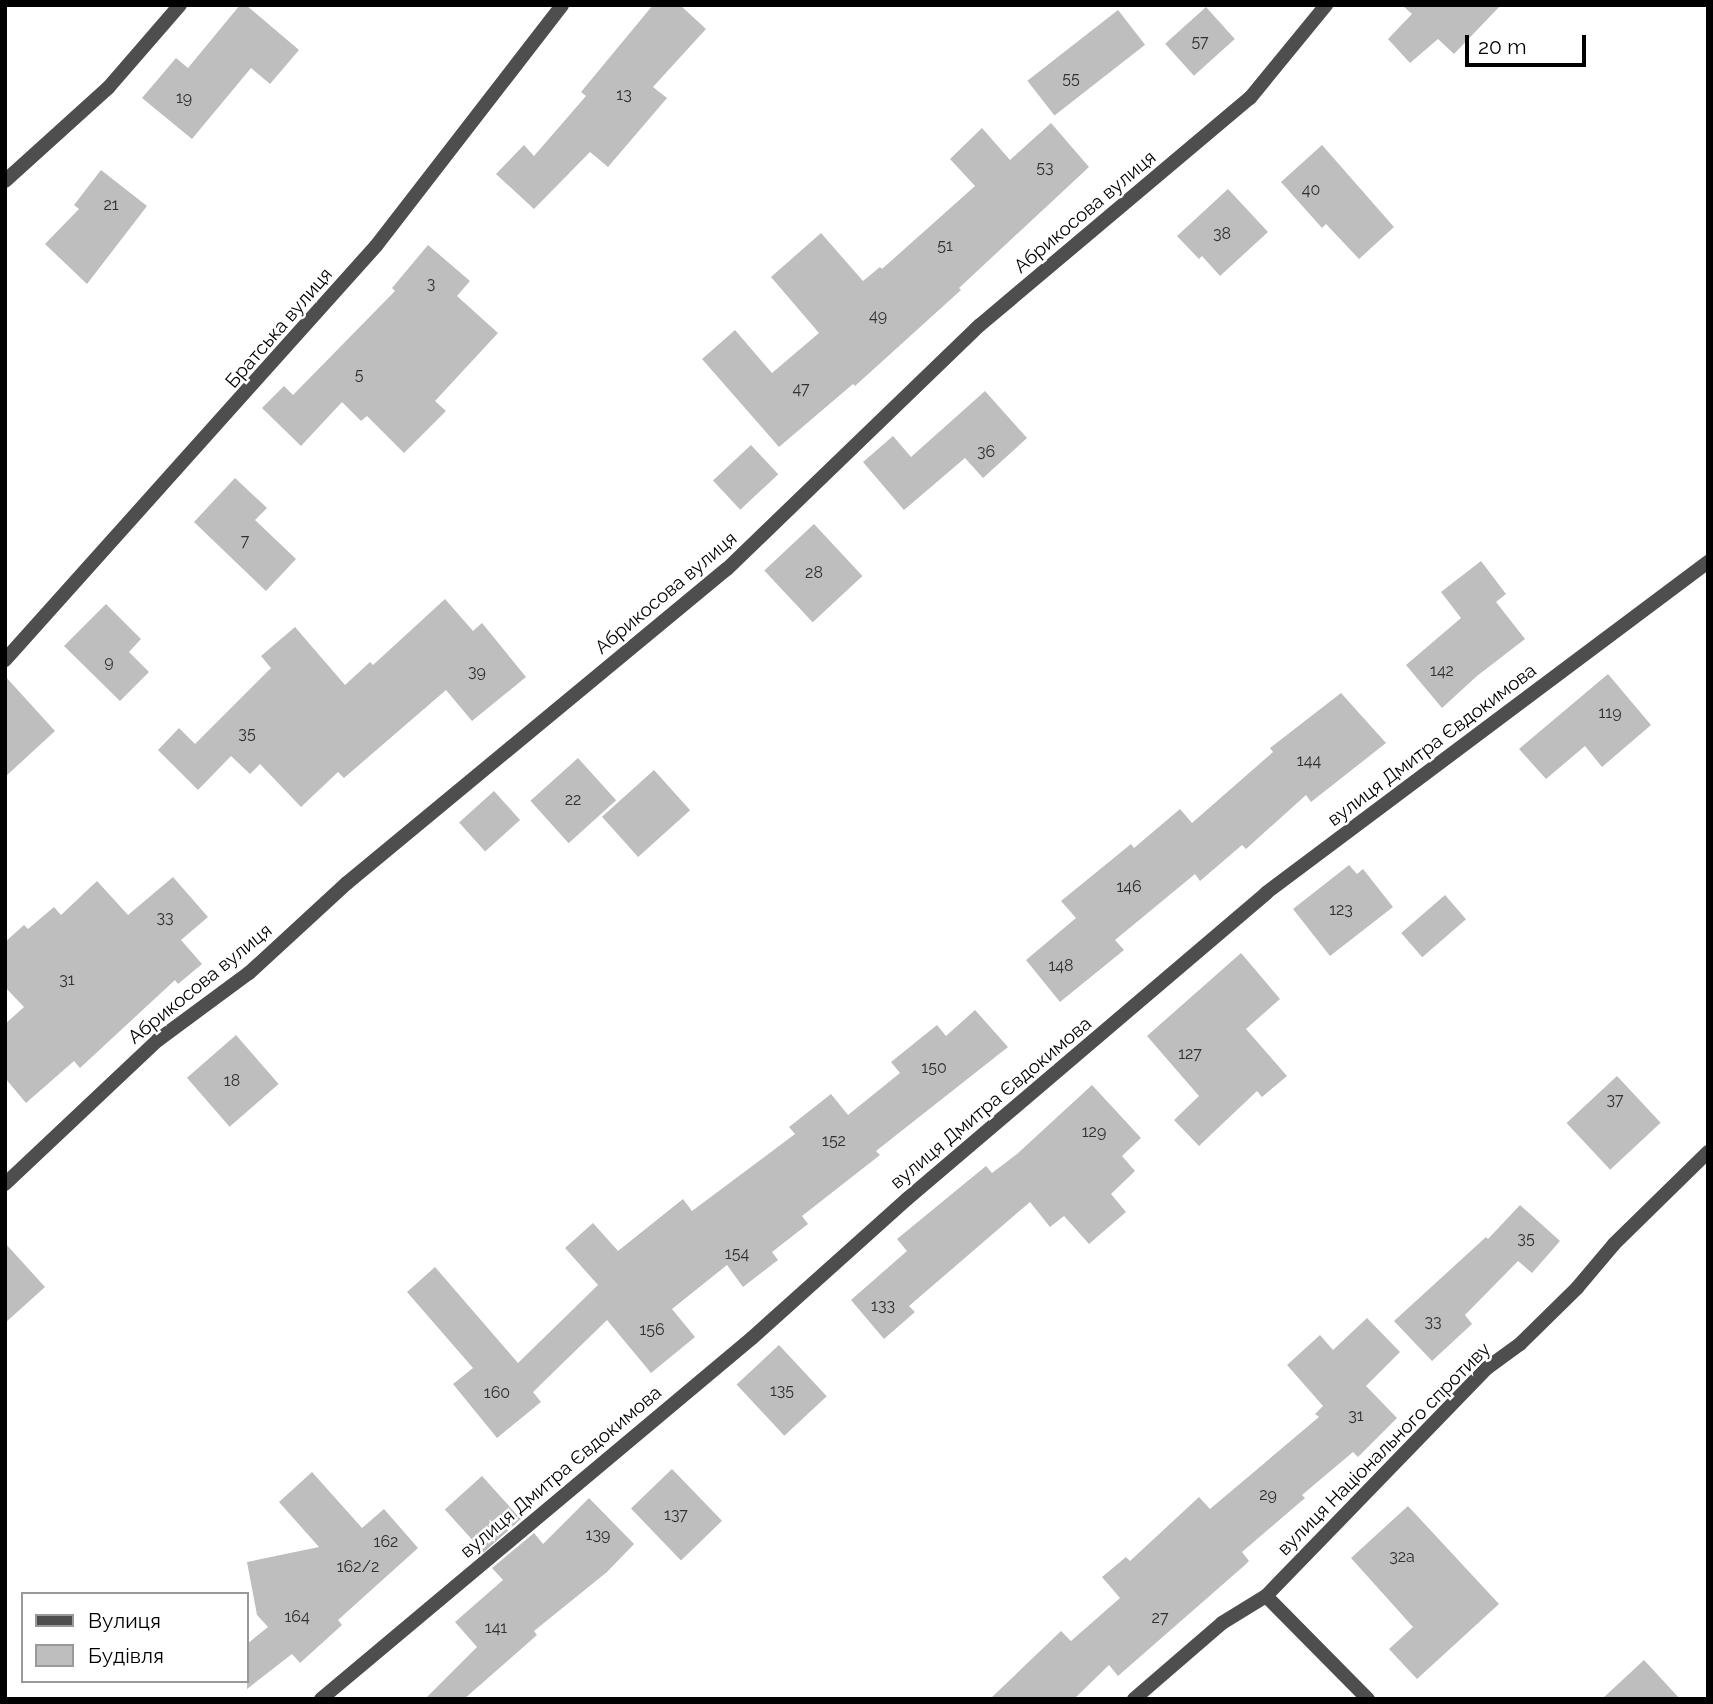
<!DOCTYPE html>
<html>
<head>
<meta charset="utf-8">
<style>
	body { margin:0 }
	#map { position:relative; width:1713px; height:1704px; overflow:hidden; background:#fff; font-family:Raleway,sans-serif }
	div>[style] { position:absolute }
	.building>* { inset:0; background:#bebebe; transform-origin:0 0 }
	.lane>* { height:14px; margin:-7px; padding:0 7px; transform-origin:7px; border-radius:7px; background:#4e4e4e }
	.street>* { height:14px; margin:-7px; padding:0 7px; transform-origin:7px; border-radius:7px; background:#4e4e4e }
	span { translate:-50% -50%; white-space:nowrap; text-align:center; line-height:1.15; -webkit-text-stroke:5px #fff; paint-order:stroke }
	.number-label { font-size:16px; color:#303030 }
	.number-label span { -webkit-text-stroke-width:0 }
	.street-label { font-size:19px; color:#000 }
	.frame { position:absolute; inset:0; border:7px solid #000; pointer-events:none }
	.legend { position:absolute; left:21px; top:1592px; width:228px; height:91px; box-sizing:border-box; background:#fff; border:2px solid #999; margin:0; padding:9px 12px; list-style:none; font-size:21px; color:#000 }
	.legend li { display:flex; align-items:center; gap:14px; height:35px }
	.legend b { width:35px; border:2px solid #999 }
	.scale { position:absolute; left:1465px; top:35px; width:121px; height:32px; box-sizing:border-box; border:4px solid #000; border-top:0; padding-left:9px; font-size:21px; line-height:24px; white-space:nowrap; color:#000; -webkit-text-stroke:5px #fff; paint-order:stroke }
</style>
</head>
<body>
<div id="map">
	<div class="building">
		<div style="clip-path:polygon(240px 5px,246px 5px,299px 50px,270px 84px,251px 68px,192px 139px,142px 98px,176px 58px,188px 68px)"></div>
		<div style="clip-path:polygon(653px 5px,680px 5px,706px 29px,653px 87px,667px 98px,608px 167px,590px 152px,534px 209px,496px 174px,524px 145px,534px 156px,586px 96px,581px 92px)"></div>
		<div style="clip-path:polygon(1402px 5px,1501px 5px,1454px 54px,1438px 39px,1410px 63px,1388px 39px,1412px 14px)"></div>
		<div style="left:1206px;top:7px;width:43px;height:55px;rotate:48deg"></div>
		<div style="left:1118px;top:10px;width:44px;height:115px;rotate:52deg"></div>
		<div style="clip-path:polygon(1051px 123px,1089px 167px,959px 288px,961px 290px,855px 386px,853px 384px,779px 447px,702px 359px,735px 330px,772px 373px,819px 333px,771px 277px,821px 233px,863px 281px,880px 267px,882px 269px,975px 186px,950px 159px,982px 128px,1010px 160px)"></div>
		<div style="clip-path:polygon(1322px 145px,1394px 227px,1359px 259px,1326px 224px,1322px 228px,1281px 182px)"></div>
		<div style="clip-path:polygon(101px 170px,147px 206px,87px 284px,45px 244px,79px 209px,74px 205px)"></div>
		<div style="clip-path:polygon(1228px 189px,1268px 232px,1220px 276px,1202px 256px,1199px 259px,1177px 236px)"></div>
		<div style="clip-path:polygon(428px 245px,470px 281px,457px 296px,498px 333px,435px 401px,446px 411px,404px 453px,367px 416px,361px 421px,342px 402px,301px 446px,262px 408px,284px 386px,293px 395px,395px 291px,392px 288px)"></div>
		<div style="clip-path:polygon(985px 391px,1027px 438px,983px 478px,965px 458px,904px 510px,863px 462px,893px 436px,911px 457px)"></div>
		<div style="left:751px;top:445px;width:40px;height:52px;rotate:47deg"></div>
		<div style="clip-path:polygon(235px 478px,267px 508px,255px 520px,296px 559px,266px 591px,194px 522px)"></div>
		<div style="left:814px;top:524px;width:71px;height:68px;rotate:47deg"></div>
		<div style="clip-path:polygon(1481px 561px,1506px 594px,1496px 602px,1525px 639px,1477px 676px,1442px 708px,1406px 665px,1461px 618px,1441px 592px)"></div>
		<div style="clip-path:polygon(445px 599px,473px 631px,482px 623px,526px 677px,472px 721px,446px 690px,344px 778px,338px 772px,301px 807px,260px 764px,250px 774px,231px 756px,198px 790px,158px 750px,179px 728px,195px 744px,271px 668px,261px 656px,295px 627px,345px 685px,370px 662px,373px 665px)"></div>
		<div style="clip-path:polygon(106px 604px,141px 639px,129px 652px,149px 672px,120px 701px,64px 646px)"></div>
		<div style="clip-path:polygon(1608px 674px,1651px 725px,1602px 767px,1585px 746px,1546px 779px,1519px 749px)"></div>
		<div style="clip-path:polygon(5px 676px,55px 731px,5px 777px)"></div>
		<div style="clip-path:polygon(1341px 693px,1386px 743px,1311px 802px,1306px 795px,1246px 849px,1242px 845px,1200px 881px,1195px 874px,1115px 940px,1124px 950px,1060px 1002px,1026px 960px,1076px 918px,1061px 901px,1131px 844px,1134px 848px,1180px 809px,1192px 823px,1273px 752px,1270px 748px)"></div>
		<div style="left:578px;top:758px;width:57px;height:64px;rotate:48deg"></div>
		<div style="left:654px;top:770px;width:54px;height:70px;rotate:48deg"></div>
		<div style="left:494px;top:791px;width:39px;height:47px;rotate:48deg"></div>
		<div style="clip-path:polygon(1349px 865px,1357px 874px,1363px 869px,1393px 907px,1330px 956px,1293px 909px)"></div>
		<div style="clip-path:polygon(173px 877px,208px 917px,181px 940px,202px 964px,178px 984px,175px 980px,80px 1068px,74px 1061px,26px 1103px,5px 1078px,5px 1024px,24px 1007px,5px 987px,5px 942px,24px 925px,28px 929px,54px 907px,61px 915px,97px 881px,128px 915px)"></div>
		<div style="left:1445px;top:895px;width:32px;height:58px;rotate:49deg"></div>
		<div style="clip-path:polygon(1241px 953px,1280px 999px,1246px 1029px,1287px 1076px,1262px 1097px,1257px 1091px,1199px 1146px,1174px 1120px,1199px 1096px,1147px 1036px)"></div>
		<div style="clip-path:polygon(975px 1010px,1008px 1047px,876px 1151px,880px 1155px,802px 1216px,808px 1224px,772px 1252px,778px 1260px,743px 1287px,727px 1265px,672px 1309px,695px 1337px,651px 1373px,607px 1320px,533px 1392px,541px 1402px,497px 1438px,453px 1384px,473px 1368px,407px 1292px,435px 1267px,518px 1363px,598px 1285px,565px 1248px,593px 1223px,618px 1251px,683px 1199px,692px 1211px,795px 1134px,789px 1127px,831px 1094px,848px 1115px,900px 1073px,891px 1062px,937px 1025px,946px 1036px)"></div>
		<div style="left:236px;top:1035px;width:65px;height:65px;rotate:49deg"></div>
		<div style="left:1617px;top:1076px;width:64px;height:69px;rotate:47deg"></div>
		<div style="clip-path:polygon(1092px 1085px,1141px 1138px,1122px 1156px,1135px 1171px,1111px 1194px,1126px 1212px,1089px 1244px,1064px 1216px,1050px 1227px,1030px 1202px,909px 1306px,915px 1312px,884px 1339px,851px 1300px,907px 1251px,897px 1239px,986px 1166px,992px 1173px,1017px 1154px)"></div>
		<div style="clip-path:polygon(1520px 1205px,1560px 1241px,1532px 1273px,1518px 1261px,1465px 1315px,1472px 1324px,1432px 1361px,1394px 1321px,1486px 1237px,1488px 1239px)"></div>
		<div style="clip-path:polygon(5px 1243px,45px 1287px,5px 1323px)"></div>
		<div style="clip-path:polygon(1367px 1318px,1400px 1352px,1366px 1386px,1397px 1418px,1358px 1457px,1353px 1452px,1302px 1495px,1305px 1498px,1242px 1552px,1249px 1561px,1245px 1565px,1118px 1676px,1109px 1665px,1074px 1699px,990px 1699px,1061px 1631px,1071px 1641px,1120px 1598px,1102px 1577px,1126px 1557px,1130px 1561px,1199px 1497px,1210px 1509px,1319px 1417px,1315px 1414px,1323px 1406px,1287px 1365px,1320px 1335px,1333px 1350px)"></div>
		<div style="left:779px;top:1345px;width:70px;height:58px;rotate:47deg"></div>
		<div style="left:672px;top:1469px;width:72px;height:57px;rotate:46deg"></div>
		<div style="clip-path:polygon(312px 1472px,362px 1528px,384px 1509px,418px 1548px,338px 1620px,342px 1625px,300px 1663px,292px 1654px,247px 1689px,247px 1644px,268px 1627px,257px 1615px,247px 1562px,319px 1547px,279px 1502px)"></div>
		<div style="left:482px;top:1476px;width:58px;height:50px;rotate:48deg"></div>
		<div style="clip-path:polygon(589px 1498px,634px 1544px,607px 1572px,534px 1631px,537px 1635px,464px 1699px,425px 1699px,477px 1647px,455px 1622px,503px 1580px,492px 1568px,534px 1533px,543px 1544px)"></div>
		<div style="clip-path:polygon(1408px 1506px,1499px 1604px,1417px 1679px,1389px 1649px,1413px 1627px,1351px 1558px)"></div>
		<div style="clip-path:polygon(1644px 1660px,1680px 1699px,1602px 1699px)"></div>
	</div>
	<div class="lane">
		<div style="left:1266px;top:1596px;width:145px;rotate:45.3deg"></div>
	</div>
	<div class="street">
		<div style="left:5px;top:181px;width:139px;rotate:-42.1deg"></div>
		<div style="left:108px;top:88px;width:110px;rotate:-49.1deg"></div>
		<div style="left:5px;top:660px;width:556px;rotate:-48.14deg"></div>
		<div style="left:376px;top:246px;width:304px;rotate:-52.3deg"></div>
		<div style="left:5px;top:1184px;width:210px;rotate:-43.3deg"></div>
		<div style="left:158px;top:1040px;width:113px;rotate:-36.4deg"></div>
		<div style="left:249px;top:973px;width:133px;rotate:-42.6deg"></div>
		<div style="left:347px;top:883px;width:493px;rotate:-39.6deg"></div>
		<div style="left:727px;top:569px;width:351px;rotate:-44deg"></div>
		<div style="left:980px;top:325px;width:353px;rotate:-40.1deg"></div>
		<div style="left:1250px;top:98px;width:120px;rotate:-50.7deg"></div>
		<div style="left:321px;top:1699px;width:562px;rotate:-39.95deg"></div>
		<div style="left:752px;top:1338px;width:208px;rotate:-41.9deg"></div>
		<div style="left:907px;top:1199px;width:472px;rotate:-40.4deg"></div>
		<div style="left:1266px;top:893px;width:552px;rotate:-36.83deg"></div>
		<div style="left:1134px;top:1699px;width:116px;rotate:-40.8deg"></div>
		<div style="left:1222px;top:1623px;width:52px;rotate:-31.5deg"></div>
		<div style="left:1266px;top:1596px;width:318px;rotate:-45.9deg"></div>
		<div style="left:1487px;top:1368px;width:41px;rotate:-36deg"></div>
		<div style="left:1520px;top:1344px;width:80px;rotate:-44.5deg"></div>
		<div style="left:1577px;top:1288px;width:57px;rotate:-49.9deg"></div>
		<div style="left:1614px;top:1244px;width:132px;rotate:-44.4deg"></div>
	</div>
	<div class="number-label">
		<span style="left:1200px;top:42px">57</span>
		<span style="left:1071px;top:79px">55</span>
		<span style="left:624px;top:95px">13</span>
		<span style="left:184px;top:98px">19</span>
		<span style="left:1045px;top:168px">53</span>
		<span style="left:1311px;top:190px">40</span>
		<span style="left:111px;top:205px">21</span>
		<span style="left:1222px;top:234px">38</span>
		<span style="left:945px;top:246px">51</span>
		<span style="left:431px;top:284px">3</span>
		<span style="left:878px;top:316px">49</span>
		<span style="left:359px;top:375px">5</span>
		<span style="left:801px;top:389px">47</span>
		<span style="left:986px;top:452px">36</span>
		<span style="left:245px;top:541px">7</span>
		<span style="left:814px;top:573px">28</span>
		<span style="left:109px;top:662px">9</span>
		<span style="left:1442px;top:671px">142</span>
		<span style="left:477px;top:672px">39</span>
		<span style="left:1610px;top:713px">119</span>
		<span style="left:247px;top:734px">35</span>
		<span style="left:1309px;top:761px">144</span>
		<span style="left:573px;top:800px">22</span>
		<span style="left:1129px;top:887px">146</span>
		<span style="left:1341px;top:910px">123</span>
		<span style="left:165px;top:918px">33</span>
		<span style="left:1061px;top:966px">148</span>
		<span style="left:67px;top:980px">31</span>
		<span style="left:1190px;top:1054px">127</span>
		<span style="left:934px;top:1068px">150</span>
		<span style="left:232px;top:1081px">18</span>
		<span style="left:1615px;top:1100px">37</span>
		<span style="left:1094px;top:1132px">129</span>
		<span style="left:834px;top:1141px">152</span>
		<span style="left:1526px;top:1239px">35</span>
		<span style="left:737px;top:1254px">154</span>
		<span style="left:883px;top:1306px">133</span>
		<span style="left:1433px;top:1322px">33</span>
		<span style="left:652px;top:1330px">156</span>
		<span style="left:782px;top:1391px">135</span>
		<span style="left:497px;top:1393px">160</span>
		<span style="left:1356px;top:1416px">31</span>
		<span style="left:1268px;top:1495px">29</span>
		<span style="left:676px;top:1515px">137</span>
		<span style="left:598px;top:1535px">139</span>
		<span style="left:386px;top:1542px">162</span>
		<span style="left:1402px;top:1557px">32а</span>
		<span style="left:358px;top:1567px">162/2</span>
		<span style="left:297px;top:1617px">164</span>
		<span style="left:1160px;top:1618px">27</span>
		<span style="left:496px;top:1628px">141</span>
	</div>
	<div class="street-label">
		<span style="left:1085px;top:212px;rotate:-40deg">Абрикосова вулиця</span>
		<span style="left:279px;top:328px;rotate:-49deg">Братська вулиця</span>
		<span style="left:666px;top:593px;rotate:-40deg">Абрикосова вулиця</span>
		<span style="left:1432px;top:745px;rotate:-37deg">вулиця Дмитра Євдокимова</span>
		<span style="left:200px;top:984px;rotate:-39deg">Абрикосова вулиця</span>
		<span style="left:991px;top:1103px;rotate:-40deg">вулиця Дмитра Євдокимова</span>
		<span style="left:1384px;top:1449px;rotate:-45deg">вулиця Національного спротиву</span>
		<span style="left:561px;top:1472px;rotate:-40deg">вулиця Дмитра Євдокимова</span>
	</div>
	<div class="frame"></div>
	<ul class="legend">
	<li><b style="height:9px;background:#4e4e4e"></b>Вулиця</li>
	<li><b style="height:19px;background:#bebebe"></b>Будівля</li>
	</ul>
	<div class="scale">20 m</div>
</div>
</body>
</html>
